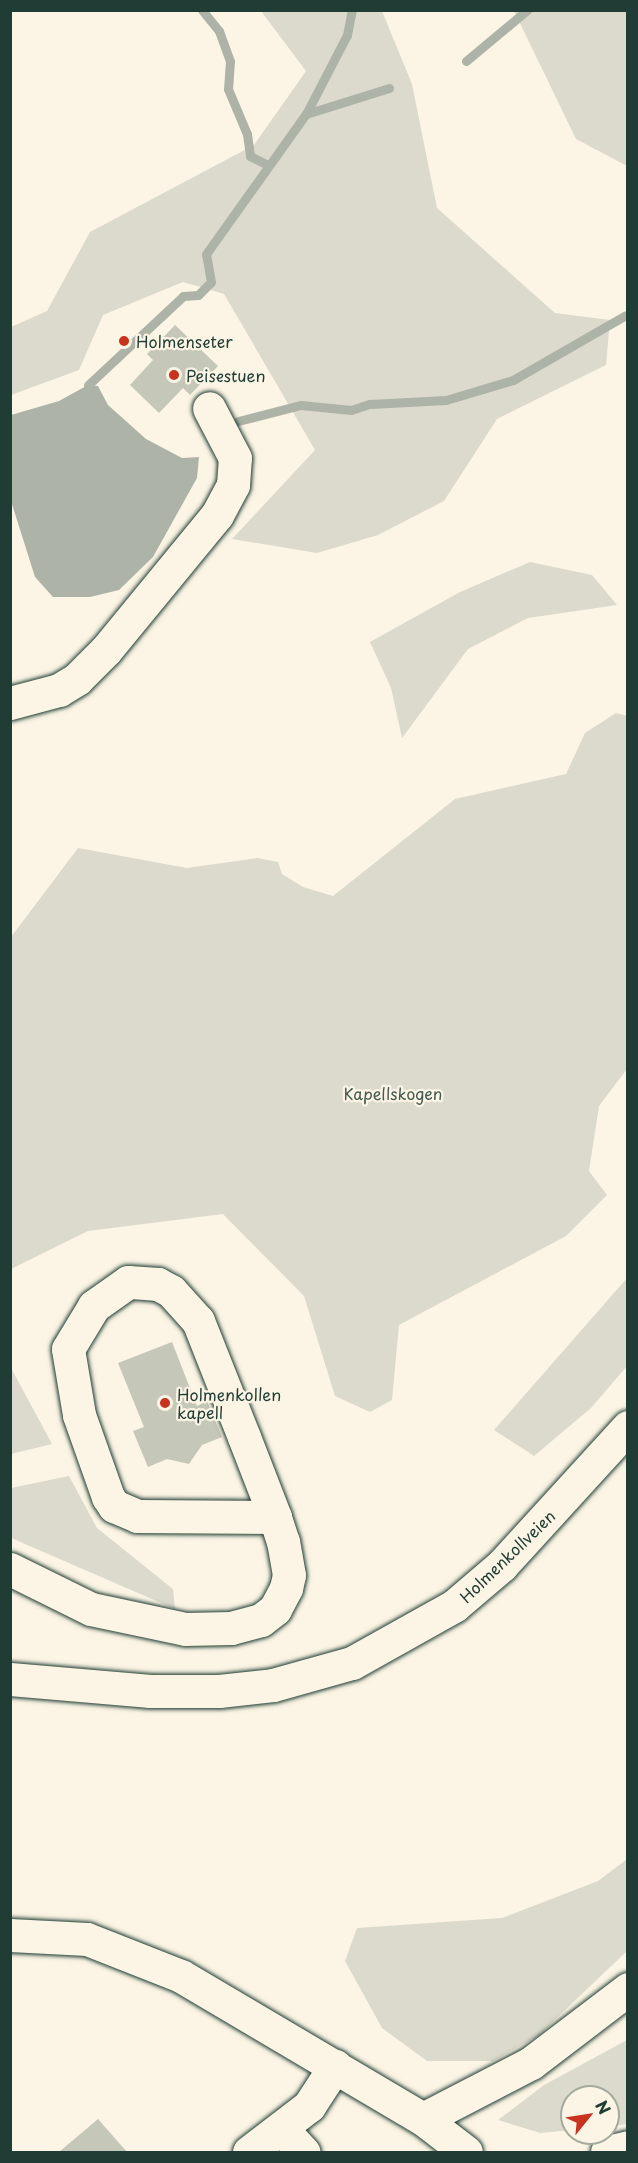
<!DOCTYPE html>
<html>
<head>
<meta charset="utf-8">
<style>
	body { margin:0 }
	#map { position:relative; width:638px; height:2163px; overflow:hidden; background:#fcf5e5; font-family:"Playpen Sans",sans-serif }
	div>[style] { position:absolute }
	.green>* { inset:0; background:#dcdacc }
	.water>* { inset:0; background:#aeb3a7 }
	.stream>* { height:9px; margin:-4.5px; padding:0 4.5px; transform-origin:4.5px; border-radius:4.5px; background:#aeb3a7 }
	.building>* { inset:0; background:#c5c7b9 }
	.roads { filter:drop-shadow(0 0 2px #1f3d34) drop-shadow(0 0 2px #1f3d34) }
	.minor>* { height:33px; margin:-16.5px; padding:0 16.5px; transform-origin:16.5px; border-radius:16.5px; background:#fcf5e5 }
	.major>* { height:33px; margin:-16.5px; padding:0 16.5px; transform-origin:16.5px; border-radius:16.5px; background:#fcf5e5 }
	.dots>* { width:16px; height:16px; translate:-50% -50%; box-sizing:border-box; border:3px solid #fcf5e5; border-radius:50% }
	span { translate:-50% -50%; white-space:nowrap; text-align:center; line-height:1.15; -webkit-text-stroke:4.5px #fcf5e5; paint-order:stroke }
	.poi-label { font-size:16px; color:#1f3d34 }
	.left { translate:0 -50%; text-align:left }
	.park-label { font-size:16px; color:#455c52 }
	.street-label { font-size:16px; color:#1f3d34 }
	.frame { position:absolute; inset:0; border:12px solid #1f3d34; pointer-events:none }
	.north { position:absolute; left:560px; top:2085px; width:60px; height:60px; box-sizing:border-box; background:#fcf5e5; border:2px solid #a4ab9e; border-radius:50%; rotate:60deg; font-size:16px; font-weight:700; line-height:24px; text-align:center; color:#1f3d34 }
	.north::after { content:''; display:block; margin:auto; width:21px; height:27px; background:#c8321e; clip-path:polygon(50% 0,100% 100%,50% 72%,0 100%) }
</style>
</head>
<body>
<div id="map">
	<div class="green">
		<div style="clip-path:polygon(261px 11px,382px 11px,412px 84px,437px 208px,555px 313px,610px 320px,606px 365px,497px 419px,444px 501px,378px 535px,317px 553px,232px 539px,315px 450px,224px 294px,183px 282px,103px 315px,79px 370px,11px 395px,11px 327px,47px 311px,90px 232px,254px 145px,306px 71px)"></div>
		<div style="clip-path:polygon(514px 11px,627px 11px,627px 166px,576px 139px)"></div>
		<div style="clip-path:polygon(530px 562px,592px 575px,617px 605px,528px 618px,468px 649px,402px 738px,391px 688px,370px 642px,460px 592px)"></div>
		<div style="clip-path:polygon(616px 713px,628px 716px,627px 1069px,599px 1106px,589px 1171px,607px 1195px,566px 1236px,399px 1325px,392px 1400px,370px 1412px,335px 1396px,304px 1296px,223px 1214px,88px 1231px,11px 1269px,11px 937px,78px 848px,187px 868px,257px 858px,278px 862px,282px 874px,303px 887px,333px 896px,455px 799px,566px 774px,585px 733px)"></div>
		<div style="clip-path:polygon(627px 1278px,627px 1366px,591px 1408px,534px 1456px,494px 1430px)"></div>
		<div style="clip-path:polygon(10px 1368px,11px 1368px,52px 1444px,11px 1454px)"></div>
		<div style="clip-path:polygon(69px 1476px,97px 1528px,173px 1589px,175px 1609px,11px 1538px,11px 1488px)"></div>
		<div style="clip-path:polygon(627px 1859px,627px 1951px,539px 2035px,493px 2061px,427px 2061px,382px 2028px,345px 1961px,357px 1928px,502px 1918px,598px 1881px)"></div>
		<div style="clip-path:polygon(627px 2040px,627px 2124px,608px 2127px,608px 2097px,572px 2097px,572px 2130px,540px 2133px,498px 2120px,544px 2085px)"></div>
	</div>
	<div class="water">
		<div style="clip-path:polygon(88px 385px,98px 386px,108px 405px,146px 439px,182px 458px,199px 457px,197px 478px,153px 557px,119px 590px,90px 597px,53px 597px,35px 577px,11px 501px,11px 415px,59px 401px)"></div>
	</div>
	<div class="stream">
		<div style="left:202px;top:10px;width:27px;rotate:51deg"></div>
		<div style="left:219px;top:31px;width:32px;rotate:70deg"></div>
		<div style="left:230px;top:61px;width:28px;rotate:94deg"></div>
		<div style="left:228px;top:89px;width:49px;rotate:67.1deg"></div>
		<div style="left:247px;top:134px;width:22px;rotate:82deg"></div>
		<div style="left:250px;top:156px;width:20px;rotate:27deg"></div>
		<div style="left:466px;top:61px;width:80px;rotate:-39.9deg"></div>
		<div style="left:306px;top:114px;width:87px;rotate:-17.4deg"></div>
		<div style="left:88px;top:385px;width:130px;rotate:-43.1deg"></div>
		<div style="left:183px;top:296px;width:15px;rotate:-4deg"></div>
		<div style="left:198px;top:295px;width:18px;rotate:-45deg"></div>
		<div style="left:211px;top:282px;width:28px;rotate:-100deg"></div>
		<div style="left:206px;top:254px;width:172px;rotate:-54.5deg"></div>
		<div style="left:306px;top:114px;width:89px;rotate:-62.6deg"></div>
		<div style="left:347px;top:35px;width:25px;rotate:-79deg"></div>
		<div style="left:238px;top:421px;width:65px;rotate:-14.3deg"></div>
		<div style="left:301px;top:405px;width:50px;rotate:5.7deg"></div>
		<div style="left:351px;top:410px;width:20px;rotate:-18deg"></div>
		<div style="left:370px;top:404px;width:76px;rotate:-3deg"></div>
		<div style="left:446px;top:400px;width:70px;rotate:-16.6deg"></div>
		<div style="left:513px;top:380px;width:130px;rotate:-29.9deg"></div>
	</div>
	<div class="building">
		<div style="clip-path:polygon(175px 325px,218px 366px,190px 395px,183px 388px,159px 413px,130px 385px,153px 360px,147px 354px)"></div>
		<div style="clip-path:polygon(172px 1342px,197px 1406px,207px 1401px,222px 1437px,202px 1445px,189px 1464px,167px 1459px,148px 1467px,133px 1431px,144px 1427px,118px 1363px)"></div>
		<div style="clip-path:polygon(98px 2119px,127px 2152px,59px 2152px)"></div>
	</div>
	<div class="roads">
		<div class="minor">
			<div style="left:10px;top:703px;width:51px;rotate:-14.9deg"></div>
			<div style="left:59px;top:690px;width:21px;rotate:-31deg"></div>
			<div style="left:77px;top:679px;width:41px;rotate:-45deg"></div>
			<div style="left:106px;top:650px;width:175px;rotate:-50.6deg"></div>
			<div style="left:217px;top:515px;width:34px;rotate:-62deg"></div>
			<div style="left:233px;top:485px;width:27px;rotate:-86deg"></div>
			<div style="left:235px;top:458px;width:56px;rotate:-117.5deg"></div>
			<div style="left:10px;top:1569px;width:90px;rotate:26.3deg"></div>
			<div style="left:91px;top:1609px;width:96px;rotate:12deg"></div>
			<div style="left:185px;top:1629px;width:46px;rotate:-1.2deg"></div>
			<div style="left:231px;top:1628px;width:31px;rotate:-15deg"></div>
			<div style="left:261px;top:1620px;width:18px;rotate:-38deg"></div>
			<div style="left:275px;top:1609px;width:24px;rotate:-62deg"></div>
			<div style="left:286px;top:1588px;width:13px;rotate:-77deg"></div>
			<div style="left:289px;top:1575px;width:34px;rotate:-100deg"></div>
			<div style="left:283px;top:1542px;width:26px;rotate:-108deg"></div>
			<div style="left:275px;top:1517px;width:86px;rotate:-111.2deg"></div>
			<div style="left:244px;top:1437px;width:125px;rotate:-111.6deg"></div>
			<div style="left:198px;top:1321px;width:40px;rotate:-132deg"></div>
			<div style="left:171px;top:1291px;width:15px;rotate:-152deg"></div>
			<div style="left:158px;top:1284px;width:30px;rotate:-176deg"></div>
			<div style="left:128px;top:1282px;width:42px;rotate:144.8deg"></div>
			<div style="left:94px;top:1306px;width:50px;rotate:121.2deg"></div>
			<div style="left:68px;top:1349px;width:67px;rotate:80.5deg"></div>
			<div style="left:79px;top:1415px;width:87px;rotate:70.5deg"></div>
			<div style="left:108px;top:1497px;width:11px;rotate:56deg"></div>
			<div style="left:114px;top:1506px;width:25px;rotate:23deg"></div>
			<div style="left:137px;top:1516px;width:138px;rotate:0.4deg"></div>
			<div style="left:10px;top:1935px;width:77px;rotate:3deg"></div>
			<div style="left:87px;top:1939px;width:101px;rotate:21.5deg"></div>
			<div style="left:181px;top:1976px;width:281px;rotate:30.6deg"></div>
			<div style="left:423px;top:2119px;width:54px;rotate:37.5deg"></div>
			<div style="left:423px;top:2119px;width:122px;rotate:-27.4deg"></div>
			<div style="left:531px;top:2063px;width:122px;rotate:-37.3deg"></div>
			<div style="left:281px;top:2128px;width:33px;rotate:47deg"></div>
			<div style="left:249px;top:2152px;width:76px;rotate:-37.5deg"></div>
			<div style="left:309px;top:2106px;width:48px;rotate:-57deg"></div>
			<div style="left:607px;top:2152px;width:22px;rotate:-13deg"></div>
		</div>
		<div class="major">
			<div style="left:10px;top:1679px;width:141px;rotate:4.9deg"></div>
			<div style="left:150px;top:1691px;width:69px"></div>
			<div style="left:219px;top:1691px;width:54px;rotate:-6.3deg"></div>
			<div style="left:273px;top:1685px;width:82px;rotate:-15.6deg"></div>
			<div style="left:352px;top:1663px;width:117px;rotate:-29.2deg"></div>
			<div style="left:454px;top:1606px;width:63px;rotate:-40.5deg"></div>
			<div style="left:502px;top:1565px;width:187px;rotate:-47.6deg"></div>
		</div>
	</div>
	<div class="dots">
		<div style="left:124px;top:341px;background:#c8321e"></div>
		<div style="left:174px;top:375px;background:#c8321e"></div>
		<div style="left:165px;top:1403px;background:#c8321e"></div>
	</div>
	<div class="poi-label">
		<span class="left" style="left:136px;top:341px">Holmenseter</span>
		<span class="left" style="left:186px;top:375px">Peisestuen</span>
		<span class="left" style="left:177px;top:1403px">Holmenkollen<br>kapell</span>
	</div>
	<div class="park-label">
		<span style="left:393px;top:1093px">Kapellskogen</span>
	</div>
	<div class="street-label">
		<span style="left:507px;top:1556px;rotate:-44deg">Holmenkollveien</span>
	</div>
	<div class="frame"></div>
	<div class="north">N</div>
</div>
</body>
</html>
